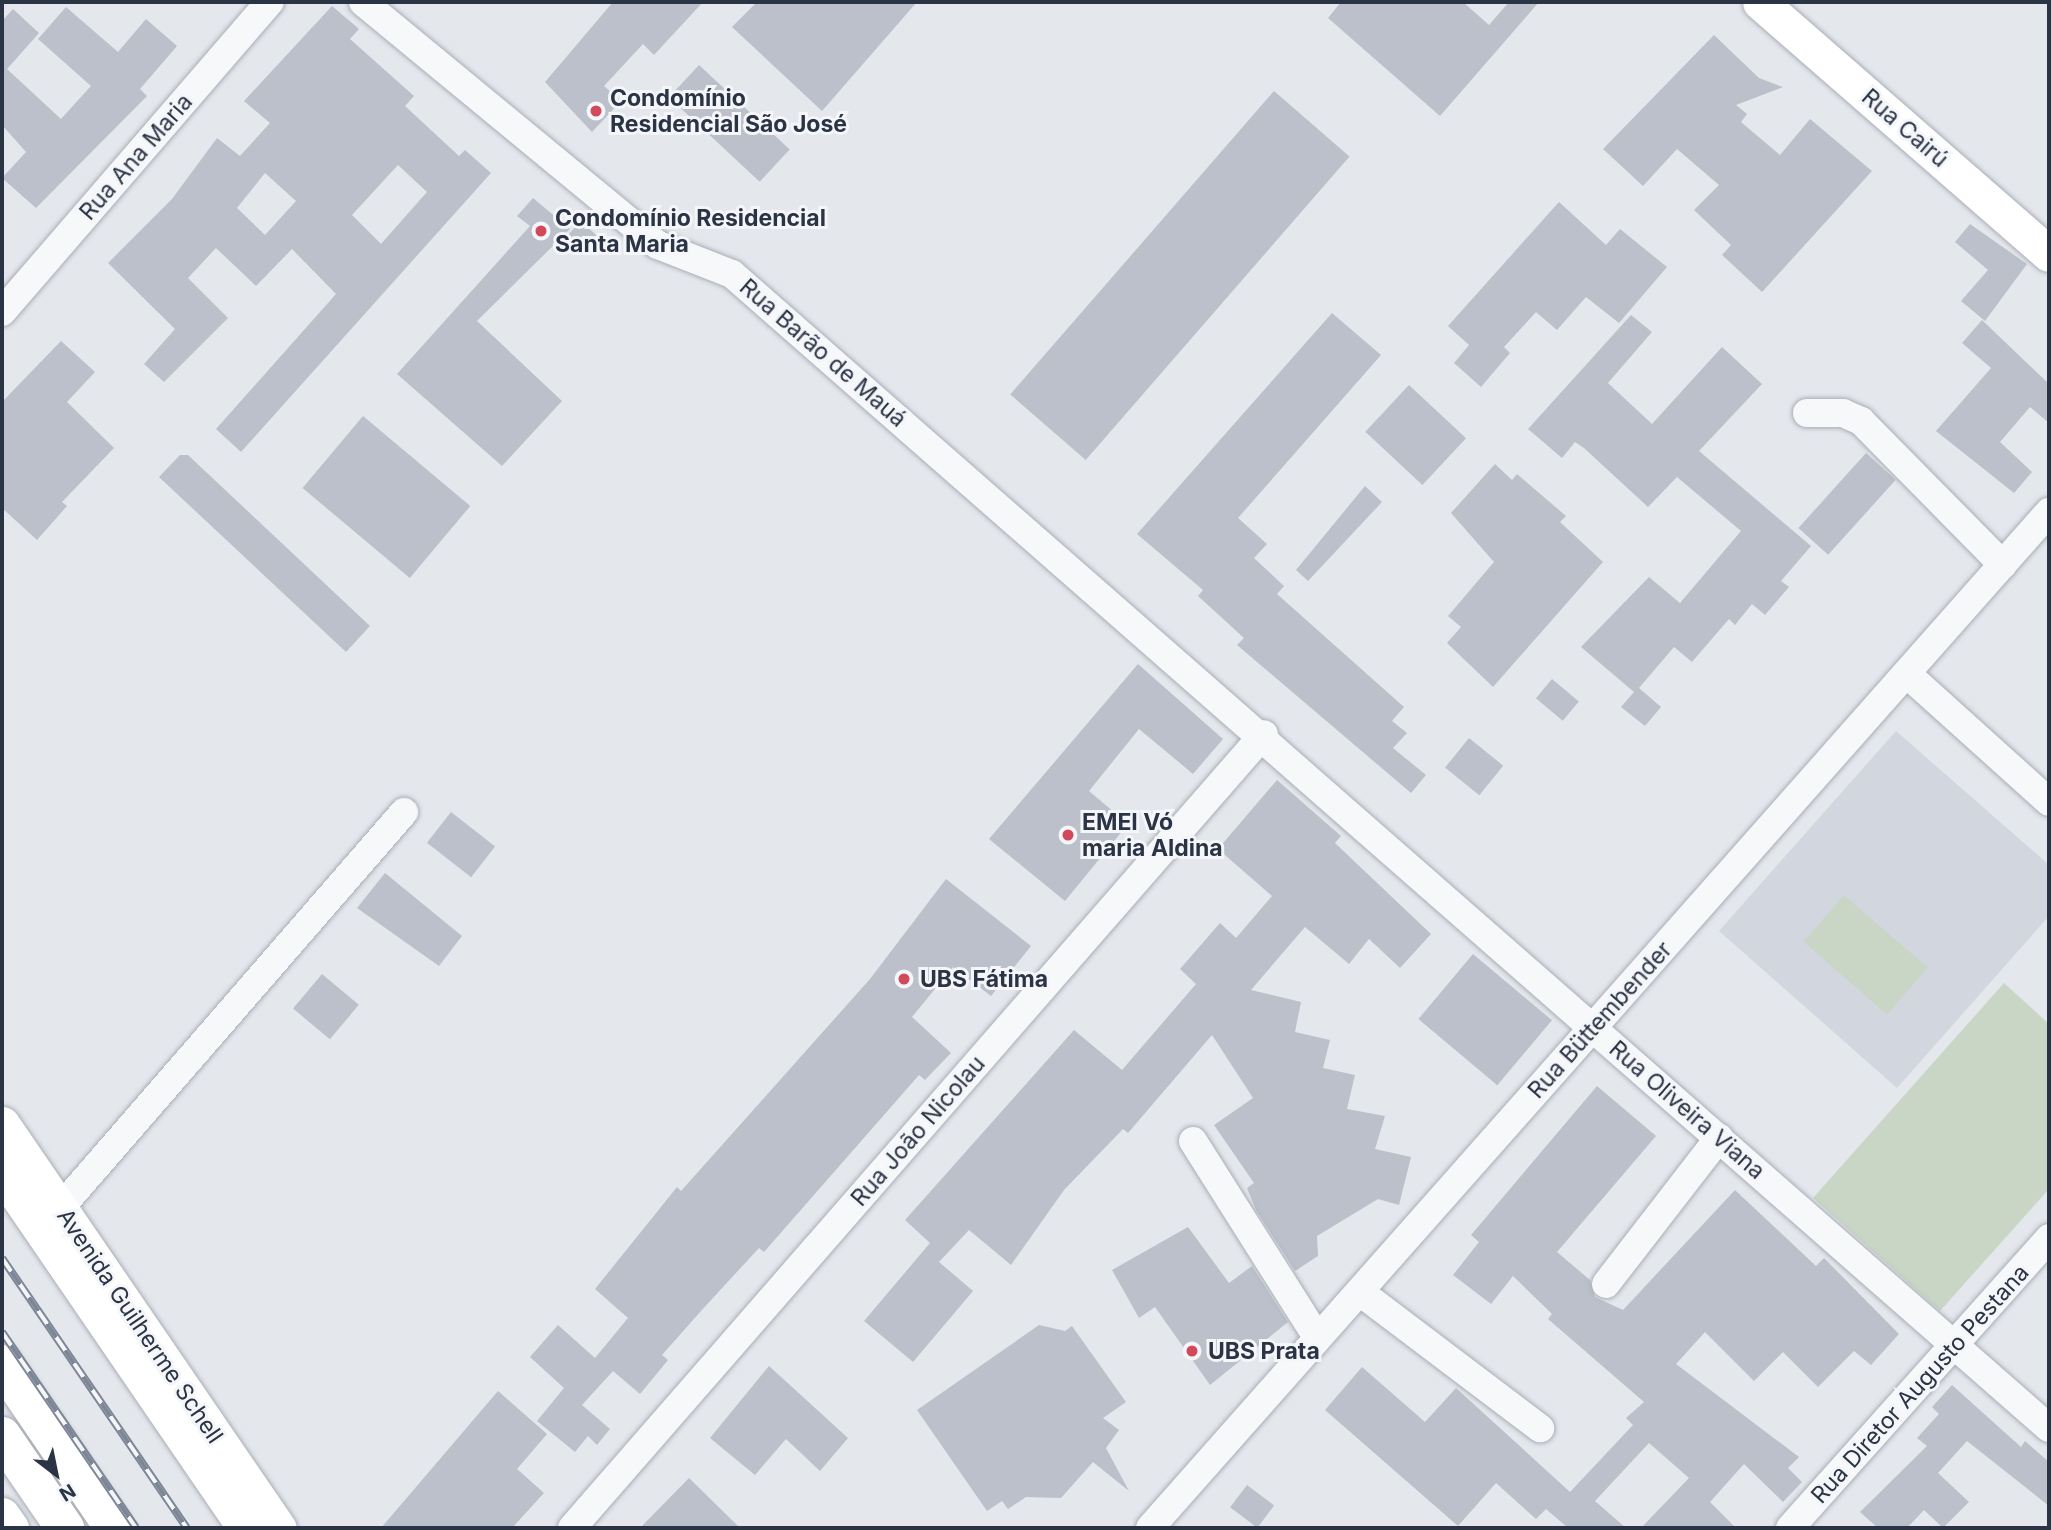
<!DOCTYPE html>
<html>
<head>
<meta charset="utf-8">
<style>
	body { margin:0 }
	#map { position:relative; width:2051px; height:1530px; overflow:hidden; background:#e4e7ec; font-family:Inter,sans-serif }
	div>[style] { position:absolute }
	.built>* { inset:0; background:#d2d6de }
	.green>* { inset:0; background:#c9d6c5; transform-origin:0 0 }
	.building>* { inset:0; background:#bbc0ca; transform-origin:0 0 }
	.roads { filter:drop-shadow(0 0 2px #a9aeb7) drop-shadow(0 0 2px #a9aeb7) }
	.minor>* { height:28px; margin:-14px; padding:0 14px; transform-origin:14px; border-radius:14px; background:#f7f8fa }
	.major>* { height:35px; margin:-17.5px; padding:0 17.5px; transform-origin:17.5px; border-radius:17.5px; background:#fff }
	.highway>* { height:38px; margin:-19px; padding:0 19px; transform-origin:19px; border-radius:19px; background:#fff }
	.rail>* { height:8px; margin-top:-4px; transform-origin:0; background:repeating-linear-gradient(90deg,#f4f6f9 0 16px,#7d8696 0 32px); box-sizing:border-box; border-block:2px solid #7d8696 }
	.dots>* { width:19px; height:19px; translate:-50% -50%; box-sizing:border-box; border:4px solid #f4f6f9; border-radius:50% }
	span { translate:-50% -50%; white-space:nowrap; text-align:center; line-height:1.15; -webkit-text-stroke:6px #f4f6f9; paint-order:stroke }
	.poi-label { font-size:23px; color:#2b3445; font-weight:700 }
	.left { translate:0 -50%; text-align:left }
	.street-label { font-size:23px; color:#2b3445 }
	.frame { position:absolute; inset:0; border:4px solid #2b3445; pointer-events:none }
	.north { position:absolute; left:21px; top:1439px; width:70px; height:70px; -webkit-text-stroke:5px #f4f6f9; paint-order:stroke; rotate:148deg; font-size:19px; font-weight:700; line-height:28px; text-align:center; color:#2b3445 }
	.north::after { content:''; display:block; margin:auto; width:24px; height:32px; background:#2b3445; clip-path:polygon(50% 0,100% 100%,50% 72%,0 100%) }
</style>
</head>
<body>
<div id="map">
	<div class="built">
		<div style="clip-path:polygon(1896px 731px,2049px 865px,2049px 916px,1897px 1088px,1719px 931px)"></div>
	</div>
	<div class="green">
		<div style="left:1844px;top:895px;width:111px;height:62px;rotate:41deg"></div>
		<div style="clip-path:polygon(2004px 983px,2049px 1024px,2049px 1189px,1940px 1311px,1813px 1198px)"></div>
	</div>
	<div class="building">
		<div style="clip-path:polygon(613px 2px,703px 2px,654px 55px,643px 44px,604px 86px,621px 101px,592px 132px,545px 82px)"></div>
		<div style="clip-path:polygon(757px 2px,917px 2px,822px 111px,732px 27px)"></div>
		<div style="clip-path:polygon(1341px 2px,1463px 2px,1489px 25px,1509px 2px,1539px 2px,1440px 116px,1328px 18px)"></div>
		<div style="clip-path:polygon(evenodd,332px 6px,359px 29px,350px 39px,414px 96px,405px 106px,459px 156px,465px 150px,491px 173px,241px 452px,216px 429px,336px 294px,292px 249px,256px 286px,216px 248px,188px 278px,228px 318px,164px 382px,144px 364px,175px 329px,108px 263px,172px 199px,217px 138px,240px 156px,270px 123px,244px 101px,332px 6px,398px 165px,427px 192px,381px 244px,352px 215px,398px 165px,332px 6px,265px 173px,296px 201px,265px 235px,237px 208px,265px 173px)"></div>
		<div style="clip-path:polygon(66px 7px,118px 52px,146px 19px,177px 46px,140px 89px,147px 96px,36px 208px,2px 178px,26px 152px,2px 125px,2px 21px,13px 9px,39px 33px,7px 69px,61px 119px,91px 86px,38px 39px)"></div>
		<div style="clip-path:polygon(1714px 35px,1759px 78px,1783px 87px,1736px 105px,1747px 114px,1741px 122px,1780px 155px,1810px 119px,1872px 171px,1762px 292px,1722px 255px,1731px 245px,1694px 210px,1719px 185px,1677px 149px,1643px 186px,1603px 149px)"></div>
		<div style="left:699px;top:65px;width:124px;height:44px;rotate:43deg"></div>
		<div style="left:1274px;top:91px;width:100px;height:402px;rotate:41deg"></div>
		<div style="clip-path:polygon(533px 198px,570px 229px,477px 321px,562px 401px,502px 466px,397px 374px,530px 226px,517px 216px)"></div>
		<div style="clip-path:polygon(1559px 202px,1606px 245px,1620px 229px,1667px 267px,1619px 323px,1586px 297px,1557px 330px,1536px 312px,1504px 347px,1510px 353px,1481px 387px,1454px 363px,1469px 345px,1448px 326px)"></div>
		<div style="left:581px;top:221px;width:22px;height:23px;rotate:43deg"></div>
		<div style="clip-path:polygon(1970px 224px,2027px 264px,1985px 321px,1961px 301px,1988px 270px,1955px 242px)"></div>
		<div style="clip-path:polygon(1332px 313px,1381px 355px,1238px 518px,1267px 544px,1254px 558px,1284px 586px,1277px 594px,1404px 707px,1392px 721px,1407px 733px,1393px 748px,1426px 775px,1411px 793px,1237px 645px,1244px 638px,1198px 596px,1203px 590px,1137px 534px)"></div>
		<div style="clip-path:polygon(1631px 315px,1652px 332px,1608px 383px,1652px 424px,1722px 347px,1762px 384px,1699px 451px,1811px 546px,1781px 581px,1789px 587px,1765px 615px,1752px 604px,1735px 625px,1729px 619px,1692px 662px,1674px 647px,1639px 688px,1661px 707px,1645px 726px,1621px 707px,1634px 692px,1581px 647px,1649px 577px,1680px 603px,1741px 531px,1677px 477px,1648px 507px,1584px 448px,1575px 442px,1562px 458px,1528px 429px)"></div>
		<div style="clip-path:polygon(1982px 320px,2049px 384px,2049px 423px,2030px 407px,2000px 442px,2032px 472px,2014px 493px,1936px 431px,1991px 368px,1962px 343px)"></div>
		<div style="clip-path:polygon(61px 341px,95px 372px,67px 402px,114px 448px,62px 502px,67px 506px,37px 540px,2px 508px,2px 402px)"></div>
		<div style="left:1409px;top:385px;width:78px;height:64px;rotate:43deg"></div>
		<div style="left:363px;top:416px;width:140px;height:94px;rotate:40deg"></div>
		<div style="left:1866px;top:453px;width:40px;height:101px;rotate:42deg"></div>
		<div style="clip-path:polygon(180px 455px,188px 455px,370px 626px,346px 652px,159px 477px)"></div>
		<div style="clip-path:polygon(1495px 464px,1512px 480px,1517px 474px,1566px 516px,1560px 522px,1603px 562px,1493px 687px,1447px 643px,1461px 627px,1448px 616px,1494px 562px,1451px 513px)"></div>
		<div style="clip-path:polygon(1365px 486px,1382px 502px,1308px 581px,1296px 570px)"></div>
		<div style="clip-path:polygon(1138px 664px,1223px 739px,1193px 774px,1139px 729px,1089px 791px,1128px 824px,1065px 901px,989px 839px)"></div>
		<div style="left:1552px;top:679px;width:35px;height:25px;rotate:40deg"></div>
		<div style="left:1469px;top:738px;width:44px;height:38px;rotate:39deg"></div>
		<div style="clip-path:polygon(1277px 780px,1341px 836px,1335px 843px,1431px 934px,1400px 968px,1369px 939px,1349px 964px,1305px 927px,1251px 990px,1301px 1002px,1295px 1032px,1330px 1040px,1323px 1068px,1355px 1075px,1347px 1109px,1385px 1116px,1375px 1149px,1411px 1157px,1399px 1205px,1378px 1199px,1317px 1236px,1318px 1256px,1295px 1271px,1256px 1210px,1247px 1188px,1254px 1183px,1214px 1125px,1253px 1098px,1212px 1035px,1128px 1133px,1123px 1129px,1064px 1190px,1011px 1265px,969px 1230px,939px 1262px,973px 1291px,913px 1362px,864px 1321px,930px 1243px,905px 1220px,1074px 1030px,1122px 1070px,1196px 984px,1180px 969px,1220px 923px,1236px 938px,1272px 896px,1218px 849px)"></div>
		<div style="left:451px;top:812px;width:56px;height:39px;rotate:38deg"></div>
		<div style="clip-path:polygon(385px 873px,462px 936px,439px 966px,357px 908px)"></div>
		<div style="clip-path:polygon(946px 879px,1031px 946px,991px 996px,953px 967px,912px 1017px,951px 1053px,925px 1080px,919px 1075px,764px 1252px,759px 1248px,700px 1312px,662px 1355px,668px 1360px,640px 1394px,613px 1371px,582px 1405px,610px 1429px,597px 1445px,588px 1436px,575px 1452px,537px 1421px,564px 1388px,530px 1357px,558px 1325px,595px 1358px,628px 1318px,595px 1289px,677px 1187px,681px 1191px,870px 979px)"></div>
		<div style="left:1473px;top:954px;width:103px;height:85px;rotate:40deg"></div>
		<div style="left:322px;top:974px;width:48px;height:45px;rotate:40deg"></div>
		<div style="clip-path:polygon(1597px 1086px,1656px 1136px,1557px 1252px,1590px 1280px,1595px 1297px,1623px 1310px,1735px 1190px,1816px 1266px,1824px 1258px,1899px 1334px,1871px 1365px,1854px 1351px,1818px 1387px,1783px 1352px,1754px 1381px,1705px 1332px,1676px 1364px,1799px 1457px,1788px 1468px,1802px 1482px,1783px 1502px,1744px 1464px,1710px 1502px,1736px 1528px,1641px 1528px,1689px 1478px,1649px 1443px,1595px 1501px,1626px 1528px,1568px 1528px,1546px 1509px,1536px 1519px,1496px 1483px,1458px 1526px,1325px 1410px,1362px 1367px,1425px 1422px,1456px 1388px,1570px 1492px,1633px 1425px,1626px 1418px,1644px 1402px,1548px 1319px,1552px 1314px,1513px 1276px,1491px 1304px,1453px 1275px,1479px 1242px,1471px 1235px)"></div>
		<div style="clip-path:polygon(1188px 1227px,1229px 1283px,1252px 1266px,1288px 1322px,1210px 1385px,1155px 1307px,1139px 1318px,1112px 1270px)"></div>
		<div style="clip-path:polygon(1039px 1325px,1065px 1331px,1072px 1326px,1126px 1402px,1103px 1418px,1119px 1430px,1106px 1448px,1129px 1491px,1093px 1462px,1061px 1498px,1026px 1497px,1008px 1509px,1002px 1501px,987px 1511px,917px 1410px)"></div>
		<div style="clip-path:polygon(769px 1366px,848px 1438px,820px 1471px,786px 1439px,755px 1475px,710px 1438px)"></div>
		<div style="clip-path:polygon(1952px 1385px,2021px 1447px,2025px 1441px,2049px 1462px,2049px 1506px,1967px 1441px,1938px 1473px,1969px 1502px,1943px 1528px,1924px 1510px,1907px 1528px,1878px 1528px,1860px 1512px,1927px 1446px,1917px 1438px,1939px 1414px,1932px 1407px)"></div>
		<div style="clip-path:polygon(498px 1391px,547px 1434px,517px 1469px,544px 1493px,512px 1528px,381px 1528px)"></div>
		<div style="clip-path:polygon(689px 1478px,740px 1528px,640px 1528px)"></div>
		<div style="left:1247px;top:1485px;width:34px;height:28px;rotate:37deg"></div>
	</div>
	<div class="roads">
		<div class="minor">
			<div style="left:363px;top:2px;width:382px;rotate:39.5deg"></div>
			<div style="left:658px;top:245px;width:79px;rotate:21.4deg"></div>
			<div style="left:732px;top:274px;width:1751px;rotate:41.23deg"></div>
			<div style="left:2px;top:312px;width:410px;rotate:-49.2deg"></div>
			<div style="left:1807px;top:413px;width:36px"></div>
			<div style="left:1843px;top:413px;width:20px;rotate:24deg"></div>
			<div style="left:1861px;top:421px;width:202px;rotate:45.4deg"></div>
			<div style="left:1907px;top:674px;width:191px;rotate:42deg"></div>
			<div style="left:1193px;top:1141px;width:232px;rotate:57.7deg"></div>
			<div style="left:48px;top:1222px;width:543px;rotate:-49.03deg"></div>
			<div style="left:1606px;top:1284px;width:185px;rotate:-52.3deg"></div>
			<div style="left:1360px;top:1292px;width:226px;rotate:37.1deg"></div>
			<div style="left:572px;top:1528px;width:1053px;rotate:-48.93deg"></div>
			<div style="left:1150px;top:1528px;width:1357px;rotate:-48.5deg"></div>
			<div style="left:1790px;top:1528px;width:389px;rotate:-48.2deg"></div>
		</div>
		<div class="major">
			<div style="left:1760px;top:2px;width:383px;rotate:41.1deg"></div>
			<div style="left:2px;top:1124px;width:490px;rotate:55.6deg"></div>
			<div style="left:2px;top:1173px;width:430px;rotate:55.6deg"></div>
			<div style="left:2px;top:1515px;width:16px;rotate:55deg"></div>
		</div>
		<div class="highway">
			<div style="left:2px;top:1364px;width:199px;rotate:55.7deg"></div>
			<div style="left:2px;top:1436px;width:112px;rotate:55.6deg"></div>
		</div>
	</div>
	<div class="rail">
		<div style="left:2px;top:1258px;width:327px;rotate:55.6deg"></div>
		<div style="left:2px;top:1332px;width:237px;rotate:55.6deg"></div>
	</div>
	<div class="dots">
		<div style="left:596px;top:111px;background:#d1495b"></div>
		<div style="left:541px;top:231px;background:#d1495b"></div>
		<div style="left:1068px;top:835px;background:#d1495b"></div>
		<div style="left:904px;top:979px;background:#d1495b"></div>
		<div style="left:1192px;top:1351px;background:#d1495b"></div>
	</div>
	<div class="poi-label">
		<span class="left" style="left:610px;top:111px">Condomínio<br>Residencial São José</span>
		<span class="left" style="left:555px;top:231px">Condomínio Residencial<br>Santa Maria</span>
		<span class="left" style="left:1082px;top:835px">EMEI Vó<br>maria Aldina</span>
		<span class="left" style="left:920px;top:979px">UBS Fátima</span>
		<span class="left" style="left:1208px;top:1351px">UBS Prata</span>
	</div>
	<div class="street-label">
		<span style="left:1905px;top:128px;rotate:41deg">Rua Cairú</span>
		<span style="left:136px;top:157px;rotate:-49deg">Rua Ana Maria</span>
		<span style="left:823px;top:353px;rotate:41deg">Rua Barão de Mauá</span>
		<span style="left:1600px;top:1020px;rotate:-48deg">Rua Büttembender</span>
		<span style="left:1687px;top:1110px;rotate:41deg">Rua Oliveira Viana</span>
		<span style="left:918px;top:1131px;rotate:-49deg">Rua João Nicolau</span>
		<span style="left:140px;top:1326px;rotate:56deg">Avenida Guilherme Schell</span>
		<span style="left:1920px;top:1384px;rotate:-48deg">Rua Diretor Augusto Pestana</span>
	</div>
	<div class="frame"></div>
	<div class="north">N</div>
</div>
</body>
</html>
